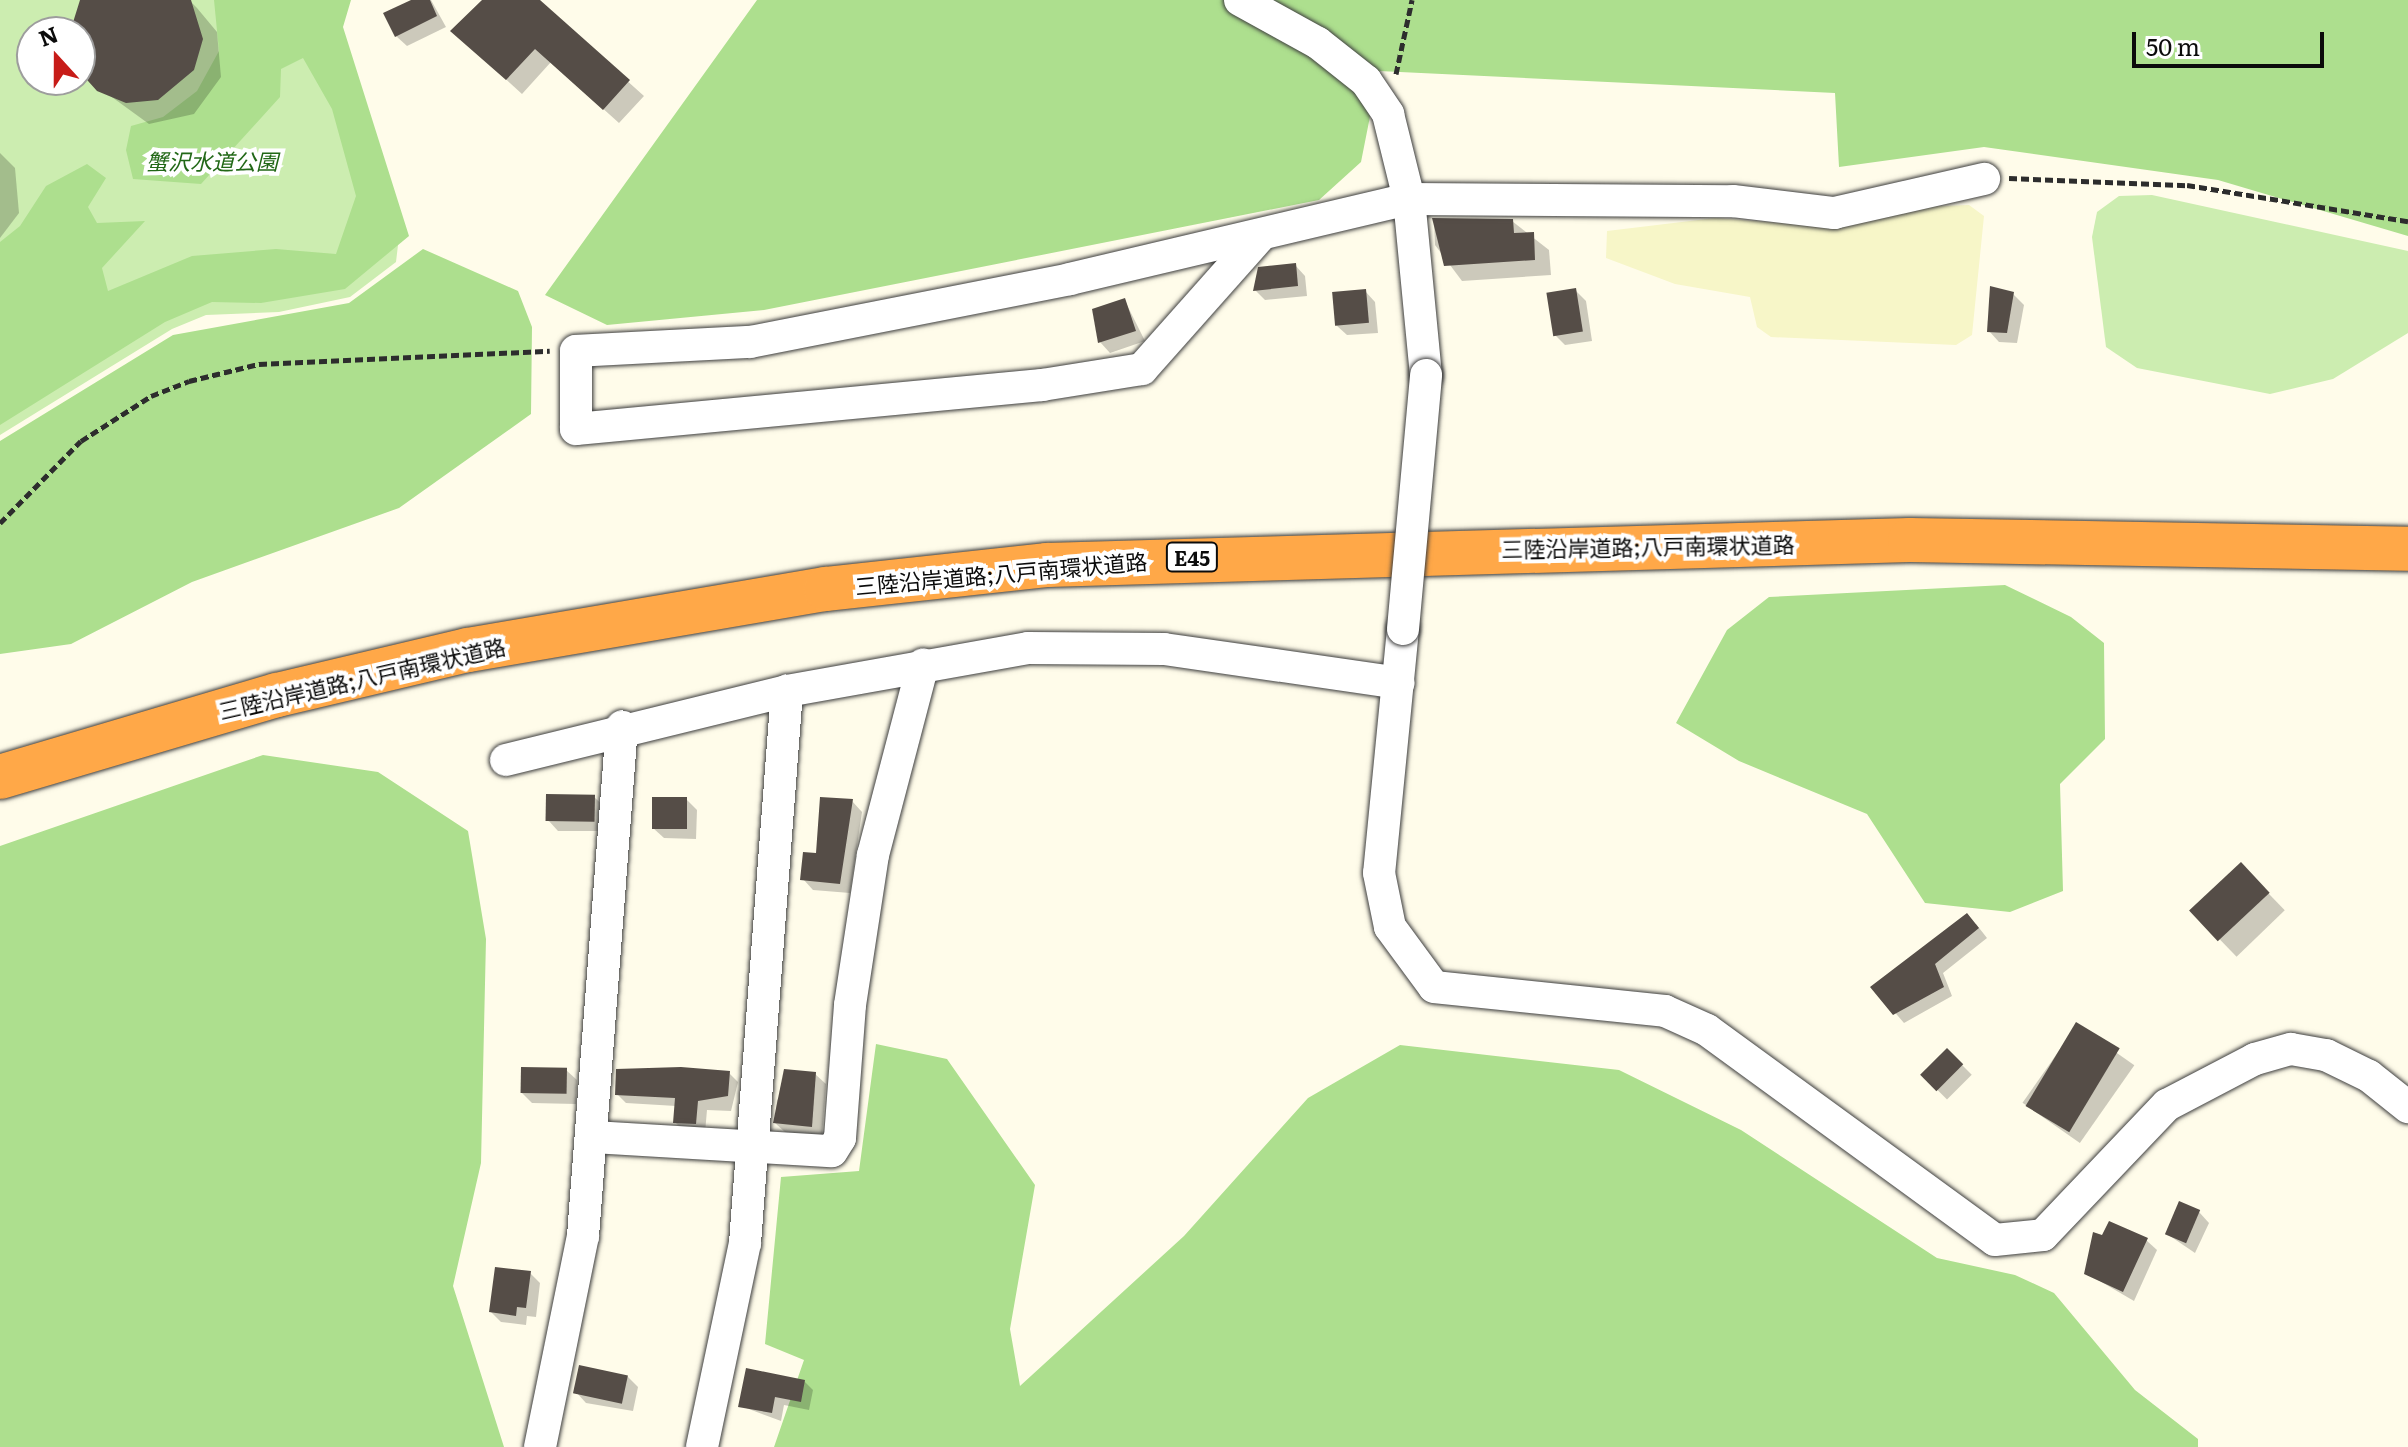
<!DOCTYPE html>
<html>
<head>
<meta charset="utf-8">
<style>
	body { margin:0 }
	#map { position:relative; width:2408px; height:1447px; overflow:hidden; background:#fffcea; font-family:Literata,"Noto Sans JP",serif }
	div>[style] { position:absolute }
	.farmland>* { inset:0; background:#f7f6c8 }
	.green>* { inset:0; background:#ccedb0 }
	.forest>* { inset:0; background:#addf8e }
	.shadow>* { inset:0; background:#0003; transform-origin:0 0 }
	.building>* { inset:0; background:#554d47; transform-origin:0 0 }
	.path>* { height:5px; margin-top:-2.5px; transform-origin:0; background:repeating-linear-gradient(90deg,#2d2d2d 0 8px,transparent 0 12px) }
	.roads { filter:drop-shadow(0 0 2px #3e3e3e) drop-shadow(0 0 2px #3e3e3e) }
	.street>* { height:32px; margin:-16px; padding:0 16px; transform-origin:16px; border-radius:16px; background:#fff }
	.highway>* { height:44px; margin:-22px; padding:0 22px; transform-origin:22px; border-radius:22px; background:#ffa848 }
	.bridges { filter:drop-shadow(0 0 2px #3e3e3e) drop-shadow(0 0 2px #3e3e3e) }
	.street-bridge>* { height:32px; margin:-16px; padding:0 16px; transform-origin:16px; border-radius:16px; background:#fff }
	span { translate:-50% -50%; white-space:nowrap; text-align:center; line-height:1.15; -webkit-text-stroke:8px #fff; paint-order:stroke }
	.shield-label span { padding:2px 6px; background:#fff; border:2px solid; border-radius:6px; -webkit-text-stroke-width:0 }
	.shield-label { font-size:20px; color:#0b0b0b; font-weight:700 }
	.park-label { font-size:22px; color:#226817; font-style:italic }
	.street-label { font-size:22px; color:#0b0b0b }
	.north { position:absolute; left:16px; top:16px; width:80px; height:80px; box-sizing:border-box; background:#fff; border:2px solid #9d9d9d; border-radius:50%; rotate:339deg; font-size:22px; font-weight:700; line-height:32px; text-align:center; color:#0b0b0b }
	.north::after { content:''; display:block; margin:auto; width:28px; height:36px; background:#c71c18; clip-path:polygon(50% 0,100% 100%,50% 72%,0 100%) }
	.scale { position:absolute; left:2132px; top:32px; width:192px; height:36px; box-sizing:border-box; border:4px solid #0b0b0b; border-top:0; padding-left:10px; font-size:24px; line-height:28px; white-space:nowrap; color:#0b0b0b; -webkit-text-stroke:6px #fff; paint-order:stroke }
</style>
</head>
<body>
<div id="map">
	<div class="farmland">
		<div style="clip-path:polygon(1969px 205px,1984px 216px,1972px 335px,1956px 345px,1771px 337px,1757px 327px,1750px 297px,1675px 284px,1606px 258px,1607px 231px,1715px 218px,1832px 227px,1914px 207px)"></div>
	</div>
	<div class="green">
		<div style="clip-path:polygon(evenodd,0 0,315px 0,401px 220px,396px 262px,350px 297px,279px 312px,206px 315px,172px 329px,0 435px,0 0,32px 32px,80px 32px,80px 80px,32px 80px,32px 32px)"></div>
		<div style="clip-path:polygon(2152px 195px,2408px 251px,2408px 333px,2333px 379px,2270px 394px,2137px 368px,2106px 347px,2092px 237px,2097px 212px,2119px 196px)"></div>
	</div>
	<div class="forest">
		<div style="clip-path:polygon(214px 0,351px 0,343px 27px,409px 236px,345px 289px,261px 303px,212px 302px,165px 322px,0 425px,0 242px,20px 226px,46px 186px,87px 164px,106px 178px,88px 207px,97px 223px,145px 221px,102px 268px,108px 291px,192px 256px,276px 249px,336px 254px,356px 196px,332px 109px,303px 58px,281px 69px,280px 97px,201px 184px,133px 179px,126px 150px,131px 126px,163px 117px,197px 91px,219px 51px)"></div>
		<div style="clip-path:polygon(757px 0,2408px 0,2408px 236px,2218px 180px,1984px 147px,1839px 167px,1835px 93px,1379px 71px,1361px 162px,1319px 200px,764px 310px,607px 325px,545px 295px)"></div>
		<div style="clip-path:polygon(423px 249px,518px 291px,532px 327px,531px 414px,399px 508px,192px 582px,71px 644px,0 654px,0 441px,173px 335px,349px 303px)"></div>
		<div style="clip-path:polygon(2005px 585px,2071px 617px,2104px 643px,2105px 739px,2060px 784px,2063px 891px,2010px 912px,1925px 903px,1867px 814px,1739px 761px,1676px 723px,1727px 630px,1769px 597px)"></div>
		<div style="clip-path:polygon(263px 755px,378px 772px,468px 831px,486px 939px,481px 1163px,453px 1286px,504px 1447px,0 1447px,0 846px)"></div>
		<div style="clip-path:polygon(876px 1044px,947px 1059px,1035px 1185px,1010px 1329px,1020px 1386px,1184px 1236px,1308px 1098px,1400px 1045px,1619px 1070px,1741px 1130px,1937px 1258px,2015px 1275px,2054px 1293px,2135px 1390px,2198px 1439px,2198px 1447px,774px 1447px,804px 1360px,765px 1344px,781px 1177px,859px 1171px)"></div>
	</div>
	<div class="shadow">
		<div style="clip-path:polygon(89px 0,189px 0,197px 8px,217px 32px,221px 77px,194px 114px,149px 124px,87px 79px,80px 32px,74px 32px)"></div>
		<div style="clip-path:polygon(415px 0,431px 0,446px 27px,407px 46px,396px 36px)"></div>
		<div style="clip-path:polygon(483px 0,537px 0,644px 96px,619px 123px,551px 62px,522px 94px,468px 45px)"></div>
		<div style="clip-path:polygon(0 153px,15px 168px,19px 213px,0 238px)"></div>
		<div style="clip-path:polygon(1434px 220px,1512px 221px,1549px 250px,1551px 275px,1462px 281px,1435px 245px)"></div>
		<div style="clip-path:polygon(1295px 265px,1305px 276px,1307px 296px,1265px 300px,1255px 290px)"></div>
		<div style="clip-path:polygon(1575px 290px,1586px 301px,1592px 341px,1565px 345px,1555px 335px)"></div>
		<div style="clip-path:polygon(1365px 291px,1375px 302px,1378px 333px,1347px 335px,1336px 325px)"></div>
		<div style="clip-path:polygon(2013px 294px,2024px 305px,2017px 343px,1999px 342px,1989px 331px)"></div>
		<div style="clip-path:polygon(1125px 301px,1145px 341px,1110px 353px,1100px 342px)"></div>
		<div style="clip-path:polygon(594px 797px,605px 807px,604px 831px,558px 831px,548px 820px)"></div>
		<div style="clip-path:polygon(686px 799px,697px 810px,696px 839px,664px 838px,653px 828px)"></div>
		<div style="clip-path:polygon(852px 801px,862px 812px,850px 893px,813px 890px,803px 879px)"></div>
		<div style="left:2241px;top:865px;width:63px;height:67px;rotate:46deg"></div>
		<div style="clip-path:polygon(1976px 924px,1987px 938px,1943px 973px,1952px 996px,1904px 1023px,1873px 987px)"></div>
		<div style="left:2077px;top:1025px;width:70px;height:95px;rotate:35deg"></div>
		<div style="left:1947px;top:1050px;width:35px;height:35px;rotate:45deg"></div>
		<div style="clip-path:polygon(566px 1070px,577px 1080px,576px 1104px,532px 1103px,522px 1093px)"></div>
		<div style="clip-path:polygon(729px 1073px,738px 1082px,731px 1111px,707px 1110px,705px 1133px,684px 1131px,675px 1122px,676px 1106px,626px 1103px,617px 1094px)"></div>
		<div style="clip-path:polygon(815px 1074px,826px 1084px,822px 1136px,786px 1133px,775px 1123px,777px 1100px)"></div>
		<div style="clip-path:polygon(2199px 1212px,2209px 1223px,2195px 1253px,2167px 1234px)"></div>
		<div style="clip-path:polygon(2146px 1240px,2157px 1250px,2134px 1301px,2086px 1273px)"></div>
		<div style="clip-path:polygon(530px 1273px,540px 1283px,536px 1317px,527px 1316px,526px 1325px,501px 1322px,491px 1312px)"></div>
		<div style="clip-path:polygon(627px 1376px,638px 1387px,633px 1411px,586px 1403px,576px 1392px)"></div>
		<div style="clip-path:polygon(804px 1381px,813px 1390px,809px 1410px,784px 1405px,781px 1421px,741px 1406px)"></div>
	</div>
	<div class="building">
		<div style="clip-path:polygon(80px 0,191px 0,203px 39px,194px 70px,158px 100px,126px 103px,97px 91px,80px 72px,80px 32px,70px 32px)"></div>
		<div style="clip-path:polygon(411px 0,430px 0,437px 16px,395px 37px,383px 13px)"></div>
		<div style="clip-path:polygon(482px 0,540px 0,630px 80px,603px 110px,535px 49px,506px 80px,450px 31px)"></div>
		<div style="clip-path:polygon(1432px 218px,1513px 219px,1514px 233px,1534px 232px,1535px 260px,1444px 266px)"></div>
		<div style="clip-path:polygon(1296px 263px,1298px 286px,1253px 291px,1258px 267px)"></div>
		<div style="clip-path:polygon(1990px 286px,2014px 292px,2007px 333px,1987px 332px)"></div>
		<div style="left:1576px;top:288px;width:44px;height:30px;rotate:81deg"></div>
		<div style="left:1366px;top:289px;width:34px;height:34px;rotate:85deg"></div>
		<div style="clip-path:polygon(1125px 298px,1136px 331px,1098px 343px,1092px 309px)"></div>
		<div style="left:546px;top:794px;width:49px;height:27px;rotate:1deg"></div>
		<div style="left:652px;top:797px;width:35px;height:32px"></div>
		<div style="clip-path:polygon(820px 797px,853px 799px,840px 884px,800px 880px,803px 852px,816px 853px)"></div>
		<div style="left:2241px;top:862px;width:42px;height:71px;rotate:47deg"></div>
		<div style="clip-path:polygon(1967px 913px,1979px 928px,1935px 964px,1944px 987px,1893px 1015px,1870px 987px)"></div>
		<div style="left:2076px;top:1022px;width:51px;height:98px;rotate:31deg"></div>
		<div style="left:1947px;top:1048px;width:23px;height:38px;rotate:45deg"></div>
		<div style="left:521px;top:1067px;width:46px;height:26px;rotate:1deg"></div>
		<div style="clip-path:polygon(681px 1067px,730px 1071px,728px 1096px,698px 1101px,696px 1124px,673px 1123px,675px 1098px,615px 1095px,616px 1069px)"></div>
		<div style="clip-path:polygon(784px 1069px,816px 1072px,812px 1127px,773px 1123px)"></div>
		<div style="left:2179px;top:1201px;width:23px;height:36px;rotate:23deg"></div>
		<div style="clip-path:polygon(2109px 1221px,2148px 1238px,2123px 1292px,2084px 1274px,2093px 1232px,2102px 1235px)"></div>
		<div style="clip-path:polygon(495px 1267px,531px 1271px,526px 1308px,517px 1307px,516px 1316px,489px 1312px)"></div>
		<div style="left:579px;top:1365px;width:50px;height:29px;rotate:12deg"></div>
		<div style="clip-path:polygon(746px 1368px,805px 1380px,801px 1402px,775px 1397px,772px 1413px,738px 1407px)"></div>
	</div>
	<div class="path">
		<div style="left:1396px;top:74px;width:76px;rotate:-77.8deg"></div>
		<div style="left:2009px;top:178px;width:178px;rotate:2.3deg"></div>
		<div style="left:2187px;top:185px;width:224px;rotate:9.3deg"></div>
		<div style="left:0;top:523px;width:115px;rotate:-45.4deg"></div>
		<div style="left:81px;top:441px;width:83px;rotate:-32.7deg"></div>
		<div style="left:151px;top:396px;width:41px;rotate:-21.5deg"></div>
		<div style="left:189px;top:381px;width:72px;rotate:-13.7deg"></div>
		<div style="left:259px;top:364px;width:291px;rotate:-2.6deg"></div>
	</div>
	<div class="roads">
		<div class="street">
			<div style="left:1240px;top:0;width:89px;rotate:28.9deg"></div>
			<div style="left:1318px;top:43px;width:61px;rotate:38.4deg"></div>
			<div style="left:1366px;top:81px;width:40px;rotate:56deg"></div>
			<div style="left:1388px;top:114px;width:88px;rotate:76.1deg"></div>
			<div style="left:1409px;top:199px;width:177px;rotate:84.5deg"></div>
			<div style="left:1260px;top:236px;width:178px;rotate:131.6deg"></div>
			<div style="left:1142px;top:369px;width:101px;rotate:170.9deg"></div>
			<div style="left:1042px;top:385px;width:468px;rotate:174.6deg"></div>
			<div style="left:576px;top:429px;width:78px;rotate:-90deg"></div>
			<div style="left:576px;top:351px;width:174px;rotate:-3deg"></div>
			<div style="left:750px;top:342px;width:326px;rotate:-11.1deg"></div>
			<div style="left:1070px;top:279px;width:348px;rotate:-13.3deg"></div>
			<div style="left:1409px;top:199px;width:324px;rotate:0.4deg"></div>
			<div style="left:1733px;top:201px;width:102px;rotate:6.8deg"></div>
			<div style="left:1834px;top:213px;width:154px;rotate:-12.8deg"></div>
			<div style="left:1403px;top:629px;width:245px;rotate:95.6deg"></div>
			<div style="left:1379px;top:873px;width:55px;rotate:78.5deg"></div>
			<div style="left:1390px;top:927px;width:74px;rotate:53.7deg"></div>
			<div style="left:1434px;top:987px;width:232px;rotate:5.9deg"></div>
			<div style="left:1665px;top:1011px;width:46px;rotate:24.3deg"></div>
			<div style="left:1707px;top:1030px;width:356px;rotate:36.1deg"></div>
			<div style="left:1995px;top:1240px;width:48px;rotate:-5.9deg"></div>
			<div style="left:2043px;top:1235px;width:180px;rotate:-46.4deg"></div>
			<div style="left:2167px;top:1105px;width:99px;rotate:-27.6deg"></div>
			<div style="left:2255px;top:1059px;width:37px;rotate:-16deg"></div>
			<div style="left:2291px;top:1049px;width:36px;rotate:10deg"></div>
			<div style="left:2326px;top:1055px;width:48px;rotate:26deg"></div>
			<div style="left:2369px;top:1076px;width:50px;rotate:38.5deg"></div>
			<div style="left:506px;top:760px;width:289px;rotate:-13.8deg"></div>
			<div style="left:787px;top:691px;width:245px;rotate:-10.1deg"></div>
			<div style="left:1028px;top:648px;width:136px;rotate:0.4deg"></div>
			<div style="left:1164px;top:649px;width:237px;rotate:8.2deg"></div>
			<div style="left:593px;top:1137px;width:239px;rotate:3.4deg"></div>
			<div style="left:832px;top:1151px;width:15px;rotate:-58deg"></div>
			<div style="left:840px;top:1138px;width:133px;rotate:-85.7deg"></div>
			<div style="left:850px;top:1005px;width:152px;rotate:-81.3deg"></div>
			<div style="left:873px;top:855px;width:197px;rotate:-75.3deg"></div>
			<div style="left:540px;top:1447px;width:215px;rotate:-78.5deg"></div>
			<div style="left:583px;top:1236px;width:511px;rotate:-85.63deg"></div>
			<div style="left:702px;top:1447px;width:208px;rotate:-78.1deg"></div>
			<div style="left:745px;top:1243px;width:554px;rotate:-85.65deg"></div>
		</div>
		<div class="highway">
			<div style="left:0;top:777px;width:289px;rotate:-16.5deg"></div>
			<div style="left:277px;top:695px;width:196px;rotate:-13.3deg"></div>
			<div style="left:468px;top:650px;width:363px;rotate:-9.7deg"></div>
			<div style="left:826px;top:589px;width:222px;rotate:-6.2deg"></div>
			<div style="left:1047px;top:565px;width:863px;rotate:-1.66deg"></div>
			<div style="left:1910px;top:540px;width:498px;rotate:1deg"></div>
		</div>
	</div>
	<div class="bridges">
		<div class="street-bridge">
			<div style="left:1403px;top:629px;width:255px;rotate:-84.8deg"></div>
		</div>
	</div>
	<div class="shield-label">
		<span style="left:1192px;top:557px">E45</span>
	</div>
	<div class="park-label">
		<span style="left:212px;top:161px">蟹沢水道公園</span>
	</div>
	<div class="street-label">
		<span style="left:1648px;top:546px;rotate:-1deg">三陸沿岸道路;八戸南環状道路</span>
		<span style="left:1001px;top:573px;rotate:-5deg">三陸沿岸道路;八戸南環状道路</span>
		<span style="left:362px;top:678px;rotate:-13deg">三陸沿岸道路;八戸南環状道路</span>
	</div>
	<div class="north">N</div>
	<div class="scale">50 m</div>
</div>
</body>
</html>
